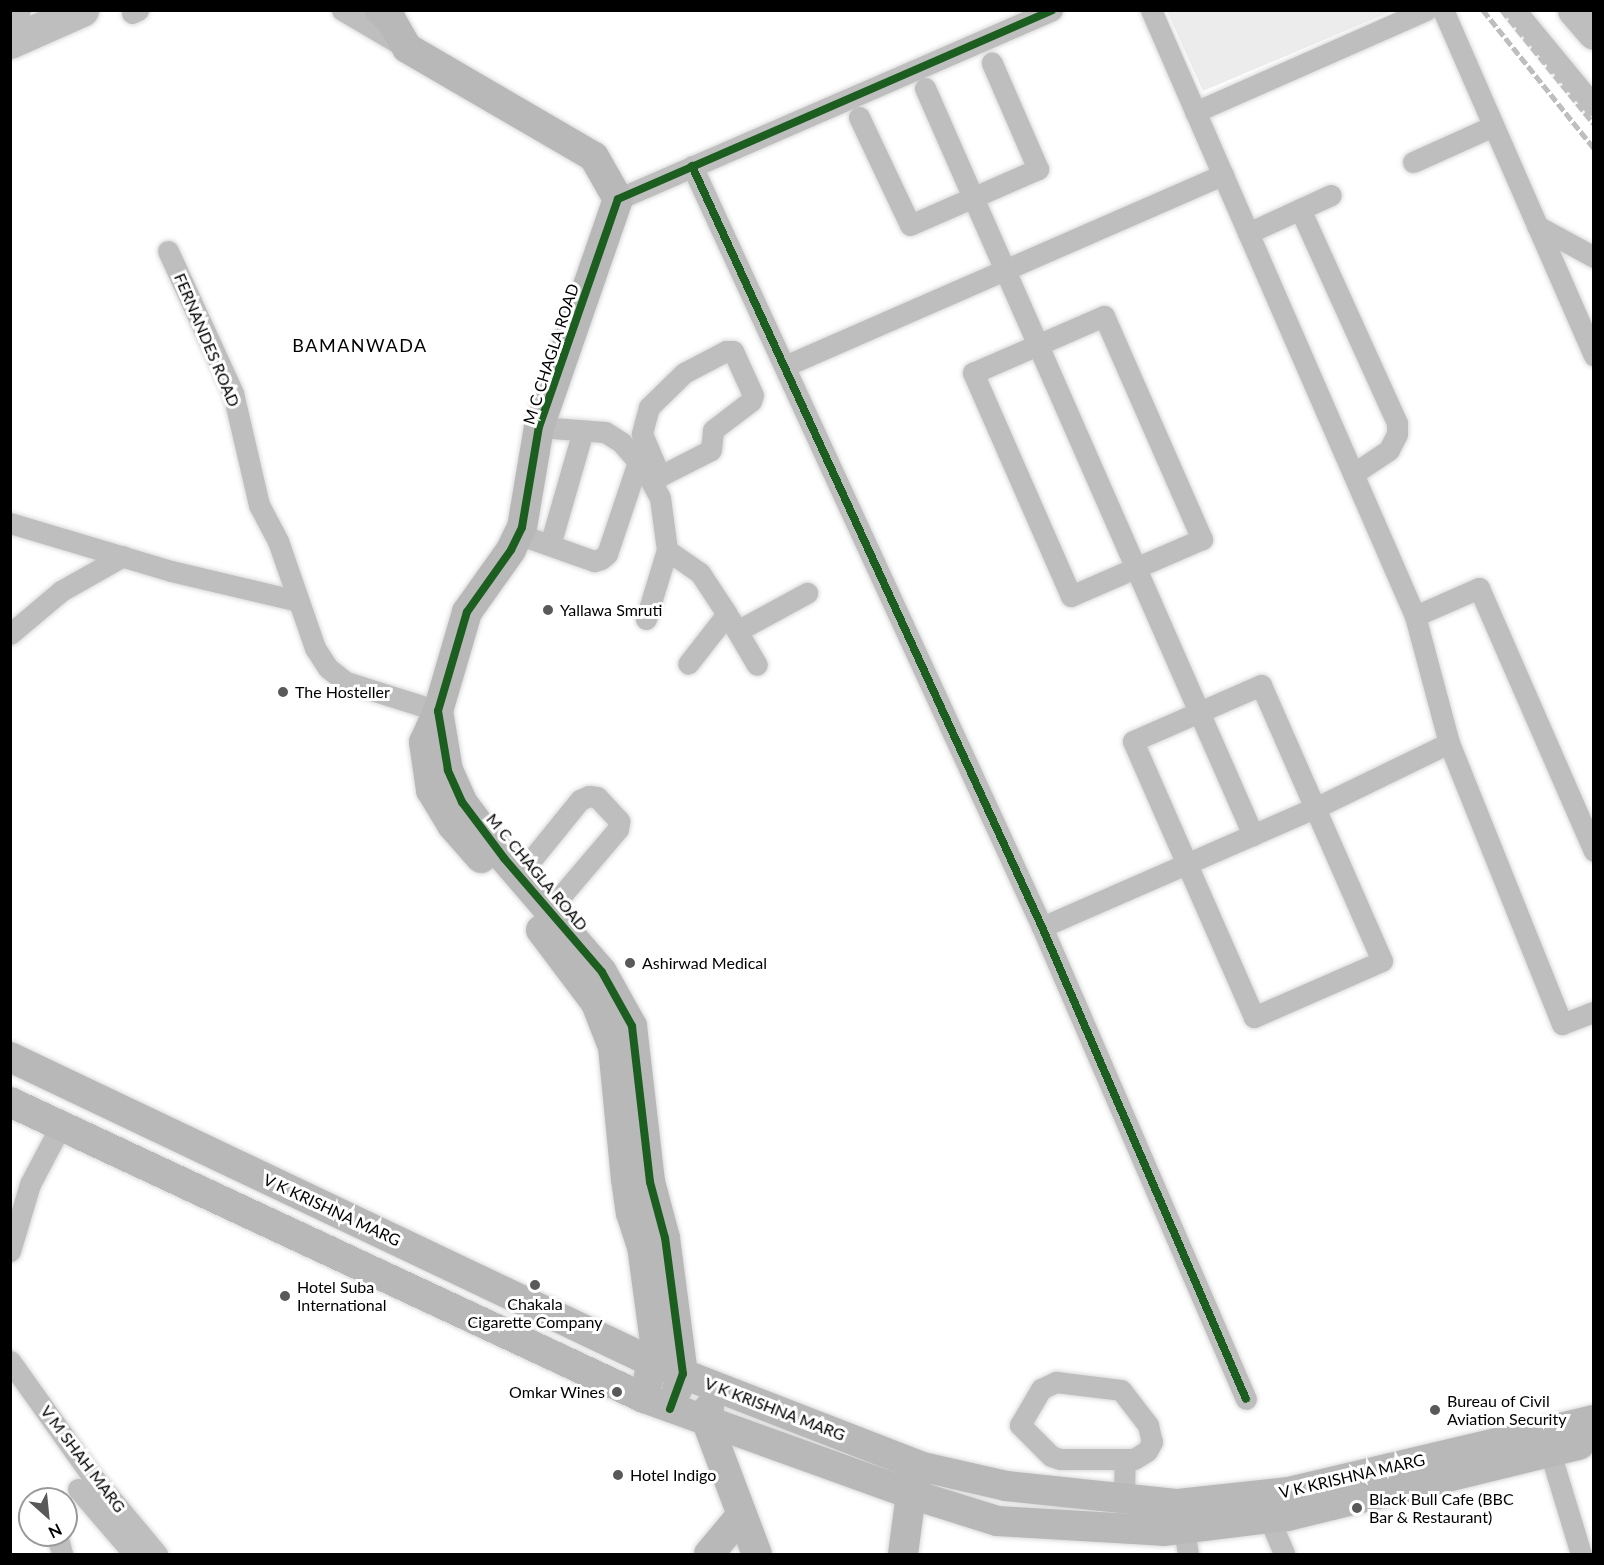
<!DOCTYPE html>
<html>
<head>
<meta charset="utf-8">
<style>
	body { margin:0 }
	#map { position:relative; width:1604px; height:1565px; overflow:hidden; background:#fff; font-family:Lato,sans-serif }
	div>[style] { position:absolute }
	.green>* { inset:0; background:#ececec }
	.roads { filter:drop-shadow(0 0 2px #dbdbdb) drop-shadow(0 0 2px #dbdbdb) }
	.street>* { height:21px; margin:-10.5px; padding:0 10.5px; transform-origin:10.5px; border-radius:10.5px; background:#bebebe }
	.secondary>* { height:30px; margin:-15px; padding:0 15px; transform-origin:15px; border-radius:15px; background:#b8b8b8 }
	.primary>* { height:33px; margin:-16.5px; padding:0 16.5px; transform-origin:16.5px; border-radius:16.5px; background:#bebebe }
	.highway>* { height:33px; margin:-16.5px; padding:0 16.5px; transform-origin:16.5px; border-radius:16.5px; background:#bebebe }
	.rail>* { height:4.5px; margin-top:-2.25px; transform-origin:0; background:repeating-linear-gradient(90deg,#bebebe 0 9px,transparent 0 12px) }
	.cycleway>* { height:8px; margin:-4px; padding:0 4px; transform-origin:4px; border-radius:4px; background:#1b5e20 }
	.dots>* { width:16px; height:16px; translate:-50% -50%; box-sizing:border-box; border:3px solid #fff; border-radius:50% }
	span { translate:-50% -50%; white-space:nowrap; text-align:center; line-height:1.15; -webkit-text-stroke:6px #fff; paint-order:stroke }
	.street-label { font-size:16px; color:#000 }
	.poi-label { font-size:16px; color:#000 }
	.left { translate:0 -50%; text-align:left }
	.right { translate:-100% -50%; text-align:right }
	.neighbourhood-label { font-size:18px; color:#000; letter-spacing:1.5px }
	.frame { position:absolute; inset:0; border:12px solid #000; pointer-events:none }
	.north { position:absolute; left:18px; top:1487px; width:60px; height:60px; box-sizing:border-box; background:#fff; border:2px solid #999; border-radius:50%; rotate:153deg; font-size:16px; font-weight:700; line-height:24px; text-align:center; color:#000 }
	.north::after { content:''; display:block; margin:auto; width:21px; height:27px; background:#595959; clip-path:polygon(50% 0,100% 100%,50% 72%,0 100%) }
</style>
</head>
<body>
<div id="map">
	<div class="green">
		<div style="clip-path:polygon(1167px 11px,1392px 11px,1203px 91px)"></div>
	</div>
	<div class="roads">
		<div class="street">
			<div style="left:342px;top:10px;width:75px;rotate:30.3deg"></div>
			<div style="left:1151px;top:10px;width:661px;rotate:66.46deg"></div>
			<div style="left:1415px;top:616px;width:131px;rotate:75deg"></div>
			<div style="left:1449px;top:743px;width:303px;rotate:68.1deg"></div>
			<div style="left:1562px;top:1024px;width:34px;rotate:-21deg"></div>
			<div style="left:1443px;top:10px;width:377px;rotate:66.4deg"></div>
			<div style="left:1515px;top:10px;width:124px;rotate:50.5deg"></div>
			<div style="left:132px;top:13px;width:7px;rotate:-27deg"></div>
			<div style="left:925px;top:88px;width:816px;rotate:66.29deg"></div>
			<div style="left:1195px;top:112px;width:253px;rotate:-23.8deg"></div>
			<div style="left:859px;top:117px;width:119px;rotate:64.7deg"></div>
			<div style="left:910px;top:225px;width:140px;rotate:-23.6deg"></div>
			<div style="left:1038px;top:169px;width:116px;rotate:-113.5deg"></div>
			<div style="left:1413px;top:162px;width:88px;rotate:-24.2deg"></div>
			<div style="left:692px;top:166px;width:838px;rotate:65.3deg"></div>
			<div style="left:1042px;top:927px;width:514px;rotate:66.63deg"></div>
			<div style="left:618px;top:199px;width:473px;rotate:-23.5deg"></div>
			<div style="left:1300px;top:209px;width:235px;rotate:65.6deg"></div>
			<div style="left:1397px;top:423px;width:11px;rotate:90deg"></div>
			<div style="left:1397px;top:434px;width:18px;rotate:117deg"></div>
			<div style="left:1389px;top:450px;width:43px;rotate:146.3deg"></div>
			<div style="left:1537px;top:226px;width:65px;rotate:28.5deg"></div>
			<div style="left:1248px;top:233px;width:91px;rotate:-24.6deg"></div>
			<div style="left:168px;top:251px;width:156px;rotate:65.4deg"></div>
			<div style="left:233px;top:393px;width:115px;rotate:76.9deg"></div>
			<div style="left:259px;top:505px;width:41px;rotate:62.2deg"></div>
			<div style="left:278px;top:541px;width:113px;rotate:70.9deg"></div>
			<div style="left:315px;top:648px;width:24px;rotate:57deg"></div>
			<div style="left:328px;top:668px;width:23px;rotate:38deg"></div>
			<div style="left:346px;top:682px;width:96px;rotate:17.5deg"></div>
			<div style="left:1104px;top:316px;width:244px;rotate:66.3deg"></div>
			<div style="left:1202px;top:539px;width:143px;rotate:156.5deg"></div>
			<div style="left:1071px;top:596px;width:244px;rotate:-113.7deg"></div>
			<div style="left:973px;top:373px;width:143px;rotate:-23.5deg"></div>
			<div style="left:785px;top:366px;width:478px;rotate:-23.6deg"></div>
			<div style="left:539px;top:427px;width:66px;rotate:4.3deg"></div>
			<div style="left:605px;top:432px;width:19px;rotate:32deg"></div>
			<div style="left:621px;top:442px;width:33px;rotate:49deg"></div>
			<div style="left:643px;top:467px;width:35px;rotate:61deg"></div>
			<div style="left:660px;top:498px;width:52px;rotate:82.3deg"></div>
			<div style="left:651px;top:481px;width:10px;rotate:-29deg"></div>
			<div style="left:660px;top:476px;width:57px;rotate:-27deg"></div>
			<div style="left:711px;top:450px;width:20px;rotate:-84deg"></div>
			<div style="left:713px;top:430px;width:48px;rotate:-37.3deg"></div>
			<div style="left:751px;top:401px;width:6px;rotate:-72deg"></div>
			<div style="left:753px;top:395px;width:48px;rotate:-114.4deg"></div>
			<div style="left:733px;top:351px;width:7px;rotate:180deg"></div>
			<div style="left:726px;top:351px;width:47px;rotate:152.4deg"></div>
			<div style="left:684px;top:373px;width:49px;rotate:135.8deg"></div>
			<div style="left:649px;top:407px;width:28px;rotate:105deg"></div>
			<div style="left:642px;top:434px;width:46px;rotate:66.8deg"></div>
			<div style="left:10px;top:523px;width:168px;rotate:16.6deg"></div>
			<div style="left:171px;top:571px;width:130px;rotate:13.3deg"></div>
			<div style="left:518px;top:534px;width:81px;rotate:19.6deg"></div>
			<div style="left:594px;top:561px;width:7px;rotate:-16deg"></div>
			<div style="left:601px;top:559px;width:8px;rotate:-40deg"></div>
			<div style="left:607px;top:554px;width:97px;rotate:-71.4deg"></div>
			<div style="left:550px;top:545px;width:119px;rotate:-73.9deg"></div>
			<div style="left:1415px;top:616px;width:70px;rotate:-23.6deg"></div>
			<div style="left:1479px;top:588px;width:287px;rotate:66.4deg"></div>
			<div style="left:646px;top:619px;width:72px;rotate:-73.1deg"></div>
			<div style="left:667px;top:550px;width:40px;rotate:34.9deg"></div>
			<div style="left:700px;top:573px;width:49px;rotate:56.6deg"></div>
			<div style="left:727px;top:614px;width:63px;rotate:128deg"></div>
			<div style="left:730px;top:619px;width:53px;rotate:59.6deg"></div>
			<div style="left:737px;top:631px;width:80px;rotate:-28.5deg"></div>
			<div style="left:10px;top:634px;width:67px;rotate:-40.1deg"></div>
			<div style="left:61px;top:591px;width:71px;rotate:-29.4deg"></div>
			<div style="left:1261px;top:685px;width:301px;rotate:66.3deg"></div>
			<div style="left:1382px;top:961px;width:140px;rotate:156.4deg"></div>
			<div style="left:1254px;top:1017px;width:301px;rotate:-113.7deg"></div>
			<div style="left:1133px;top:741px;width:140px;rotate:-23.6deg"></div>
			<div style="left:519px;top:875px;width:97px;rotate:-50.9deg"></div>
			<div style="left:580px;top:800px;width:10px;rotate:-24deg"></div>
			<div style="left:589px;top:796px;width:8px;rotate:7deg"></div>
			<div style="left:597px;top:797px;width:33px;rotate:47deg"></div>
			<div style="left:619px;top:821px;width:8px;rotate:97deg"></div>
			<div style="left:618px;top:829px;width:106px;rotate:130.4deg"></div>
			<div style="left:1042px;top:927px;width:298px;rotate:-23.6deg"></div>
			<div style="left:1315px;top:808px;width:149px;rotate:-25.9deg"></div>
			<div style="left:10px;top:1251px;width:70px;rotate:-73.4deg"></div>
			<div style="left:30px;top:1184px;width:64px;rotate:-62.2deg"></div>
			<div style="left:10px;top:1361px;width:141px;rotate:54.5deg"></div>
			<div style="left:92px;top:1476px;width:102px;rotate:50.2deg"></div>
			<div style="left:1056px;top:1382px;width:65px;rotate:7deg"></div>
			<div style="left:1121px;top:1390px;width:44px;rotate:52.4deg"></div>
			<div style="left:1148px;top:1425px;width:17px;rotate:77deg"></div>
			<div style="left:1152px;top:1442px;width:10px;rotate:119deg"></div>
			<div style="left:1147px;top:1451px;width:15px;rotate:148deg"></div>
			<div style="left:1134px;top:1459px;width:74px;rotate:180deg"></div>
			<div style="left:1060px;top:1459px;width:9px;rotate:-162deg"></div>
			<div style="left:1051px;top:1456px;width:44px;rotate:-135deg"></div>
			<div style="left:1020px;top:1425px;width:42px;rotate:-59.7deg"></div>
			<div style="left:1041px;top:1389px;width:17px;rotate:-25deg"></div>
			<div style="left:1550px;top:1452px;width:107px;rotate:73.1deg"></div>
			<div style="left:78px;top:1489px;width:86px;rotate:49.3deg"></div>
			<div style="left:1124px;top:1498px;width:39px;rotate:-89deg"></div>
			<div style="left:1269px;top:1518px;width:39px;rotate:67deg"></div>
			<div style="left:1184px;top:1529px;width:25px;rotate:81deg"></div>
			<div style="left:57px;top:1535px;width:20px;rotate:75deg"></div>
		</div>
		<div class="secondary">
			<div style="left:380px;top:10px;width:15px;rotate:42deg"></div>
			<div style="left:391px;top:20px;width:32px;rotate:60deg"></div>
			<div style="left:407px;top:48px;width:216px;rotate:30.2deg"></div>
			<div style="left:594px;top:157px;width:48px;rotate:60.3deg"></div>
			<div style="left:618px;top:199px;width:241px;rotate:109.1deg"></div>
			<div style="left:539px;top:427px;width:101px;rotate:99.6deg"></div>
			<div style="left:522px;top:527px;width:25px;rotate:116deg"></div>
			<div style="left:511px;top:550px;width:76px;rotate:125.4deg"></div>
			<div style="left:467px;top:612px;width:103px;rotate:106.3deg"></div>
			<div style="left:438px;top:711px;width:60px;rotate:80.4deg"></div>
			<div style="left:448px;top:770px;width:35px;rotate:66deg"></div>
			<div style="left:462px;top:802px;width:70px;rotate:53.1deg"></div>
			<div style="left:504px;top:858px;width:150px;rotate:49.3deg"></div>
			<div style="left:602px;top:972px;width:62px;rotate:60.9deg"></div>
			<div style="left:632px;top:1026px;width:157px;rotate:83.4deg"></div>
			<div style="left:650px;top:1182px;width:58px;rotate:75deg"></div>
			<div style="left:665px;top:1238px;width:137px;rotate:82.5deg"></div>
			<div style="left:683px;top:1374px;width:17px;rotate:111deg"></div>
			<div style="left:438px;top:711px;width:34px;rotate:114deg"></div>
			<div style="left:424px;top:742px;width:49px;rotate:81.7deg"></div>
			<div style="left:431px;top:790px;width:41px;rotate:59deg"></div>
			<div style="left:452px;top:825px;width:44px;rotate:48.7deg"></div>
			<div style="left:541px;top:930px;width:91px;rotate:53deg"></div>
			<div style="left:596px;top:1003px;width:47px;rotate:68.9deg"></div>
			<div style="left:613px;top:1047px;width:133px;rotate:84.4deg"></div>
			<div style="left:626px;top:1179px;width:34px;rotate:82deg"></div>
			<div style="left:631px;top:1213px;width:35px;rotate:72deg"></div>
			<div style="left:642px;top:1246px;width:97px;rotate:82.3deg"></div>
			<div style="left:655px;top:1342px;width:39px;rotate:100deg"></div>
			<div style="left:10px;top:1057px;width:711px;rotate:25.41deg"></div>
			<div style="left:652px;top:1362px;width:291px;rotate:21.2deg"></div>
			<div style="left:923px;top:1467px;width:85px;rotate:12.9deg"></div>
			<div style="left:1006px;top:1486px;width:173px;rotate:6deg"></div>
			<div style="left:1178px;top:1504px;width:112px;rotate:-6.2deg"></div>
			<div style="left:1289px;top:1492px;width:313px;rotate:-13.3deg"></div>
			<div style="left:10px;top:1102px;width:700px;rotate:25.03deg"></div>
			<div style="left:644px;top:1398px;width:284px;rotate:19.8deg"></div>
			<div style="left:911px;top:1494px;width:90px;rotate:17.4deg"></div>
			<div style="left:997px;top:1521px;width:166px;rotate:3.4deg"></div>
			<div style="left:1163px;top:1531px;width:125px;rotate:-6.9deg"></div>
			<div style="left:1287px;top:1516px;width:301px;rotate:-13.7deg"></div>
			<div style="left:709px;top:1408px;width:14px;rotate:98deg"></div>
			<div style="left:707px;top:1422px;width:141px;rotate:69.3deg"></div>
			<div style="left:709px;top:1554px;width:48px;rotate:-50deg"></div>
			<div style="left:903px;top:1554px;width:61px;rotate:-82.4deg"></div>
			<div style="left:911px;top:1494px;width:17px;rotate:-66deg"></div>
		</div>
		<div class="primary">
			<div style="left:10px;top:12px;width:4px;rotate:-27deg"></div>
			<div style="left:10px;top:42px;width:79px;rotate:-24deg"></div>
		</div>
		<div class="highway">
			<div style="left:1574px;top:10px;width:30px;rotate:49deg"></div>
		</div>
	</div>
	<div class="rail">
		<div style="left:1483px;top:10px;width:177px;rotate:51.2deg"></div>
		<div style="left:1502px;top:10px;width:146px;rotate:51.1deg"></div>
	</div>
	<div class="cycleway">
		<div style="left:692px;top:166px;width:838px;rotate:65.3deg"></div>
		<div style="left:1042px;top:927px;width:514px;rotate:66.63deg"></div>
		<div style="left:670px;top:1409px;width:37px;rotate:-70deg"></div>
		<div style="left:683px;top:1374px;width:137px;rotate:-97.5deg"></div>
		<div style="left:665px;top:1238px;width:58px;rotate:-105deg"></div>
		<div style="left:650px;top:1182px;width:157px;rotate:-96.6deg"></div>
		<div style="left:632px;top:1026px;width:62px;rotate:-119.1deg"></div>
		<div style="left:602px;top:972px;width:150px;rotate:-130.7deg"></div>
		<div style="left:504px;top:858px;width:70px;rotate:-126.9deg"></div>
		<div style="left:462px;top:802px;width:35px;rotate:-114deg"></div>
		<div style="left:448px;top:770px;width:60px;rotate:-99.6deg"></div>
		<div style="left:438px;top:711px;width:103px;rotate:-73.7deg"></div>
		<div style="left:467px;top:612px;width:76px;rotate:-54.6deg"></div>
		<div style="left:511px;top:550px;width:25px;rotate:-64deg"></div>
		<div style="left:522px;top:527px;width:101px;rotate:-80.4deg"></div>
		<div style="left:539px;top:427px;width:241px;rotate:-70.9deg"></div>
		<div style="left:618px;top:199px;width:473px;rotate:-23.5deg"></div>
	</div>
	<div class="dots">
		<div style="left:548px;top:610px;background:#595959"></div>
		<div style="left:283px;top:692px;background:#595959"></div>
		<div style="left:630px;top:963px;background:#595959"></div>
		<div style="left:535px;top:1285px;background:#595959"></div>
		<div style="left:285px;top:1296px;background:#595959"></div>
		<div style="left:617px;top:1392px;background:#595959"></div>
		<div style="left:1435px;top:1410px;background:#595959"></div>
		<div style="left:618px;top:1475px;background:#595959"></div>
		<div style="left:1357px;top:1508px;background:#595959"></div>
	</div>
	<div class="street-label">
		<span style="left:207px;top:340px;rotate:67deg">FERNANDES ROAD</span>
		<span style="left:551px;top:354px;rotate:-72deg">M C CHAGLA ROAD</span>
		<span style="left:537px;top:872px;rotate:50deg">M C CHAGLA ROAD</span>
		<span style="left:332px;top:1210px;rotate:25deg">V K KRISHNA MARG</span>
		<span style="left:775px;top:1409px;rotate:21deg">V K KRISHNA MARG</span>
		<span style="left:83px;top:1459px;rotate:53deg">V M SHAH MARG</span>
		<span style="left:1352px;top:1476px;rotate:-13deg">V K KRISHNA MARG</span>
	</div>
	<div class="poi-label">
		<span class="left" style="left:560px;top:610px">Yallawa Smruti</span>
		<span class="left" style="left:295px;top:692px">The Hosteller</span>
		<span class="left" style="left:642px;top:963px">Ashirwad Medical</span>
		<span class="left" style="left:297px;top:1296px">Hotel Suba<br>International</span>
		<span style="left:535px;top:1313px">Chakala<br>Cigarette Company</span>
		<span class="right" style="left:605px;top:1392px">Omkar Wines</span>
		<span class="left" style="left:1447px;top:1410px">Bureau of Civil<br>Aviation Security</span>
		<span class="left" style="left:630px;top:1475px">Hotel Indigo</span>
		<span class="left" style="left:1369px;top:1508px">Black Bull Cafe (BBC<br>Bar &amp; Restaurant)</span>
	</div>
	<div class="neighbourhood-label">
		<span style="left:360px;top:345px">BAMANWADA</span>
	</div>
	<div class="frame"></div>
	<div class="north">N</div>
</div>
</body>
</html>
